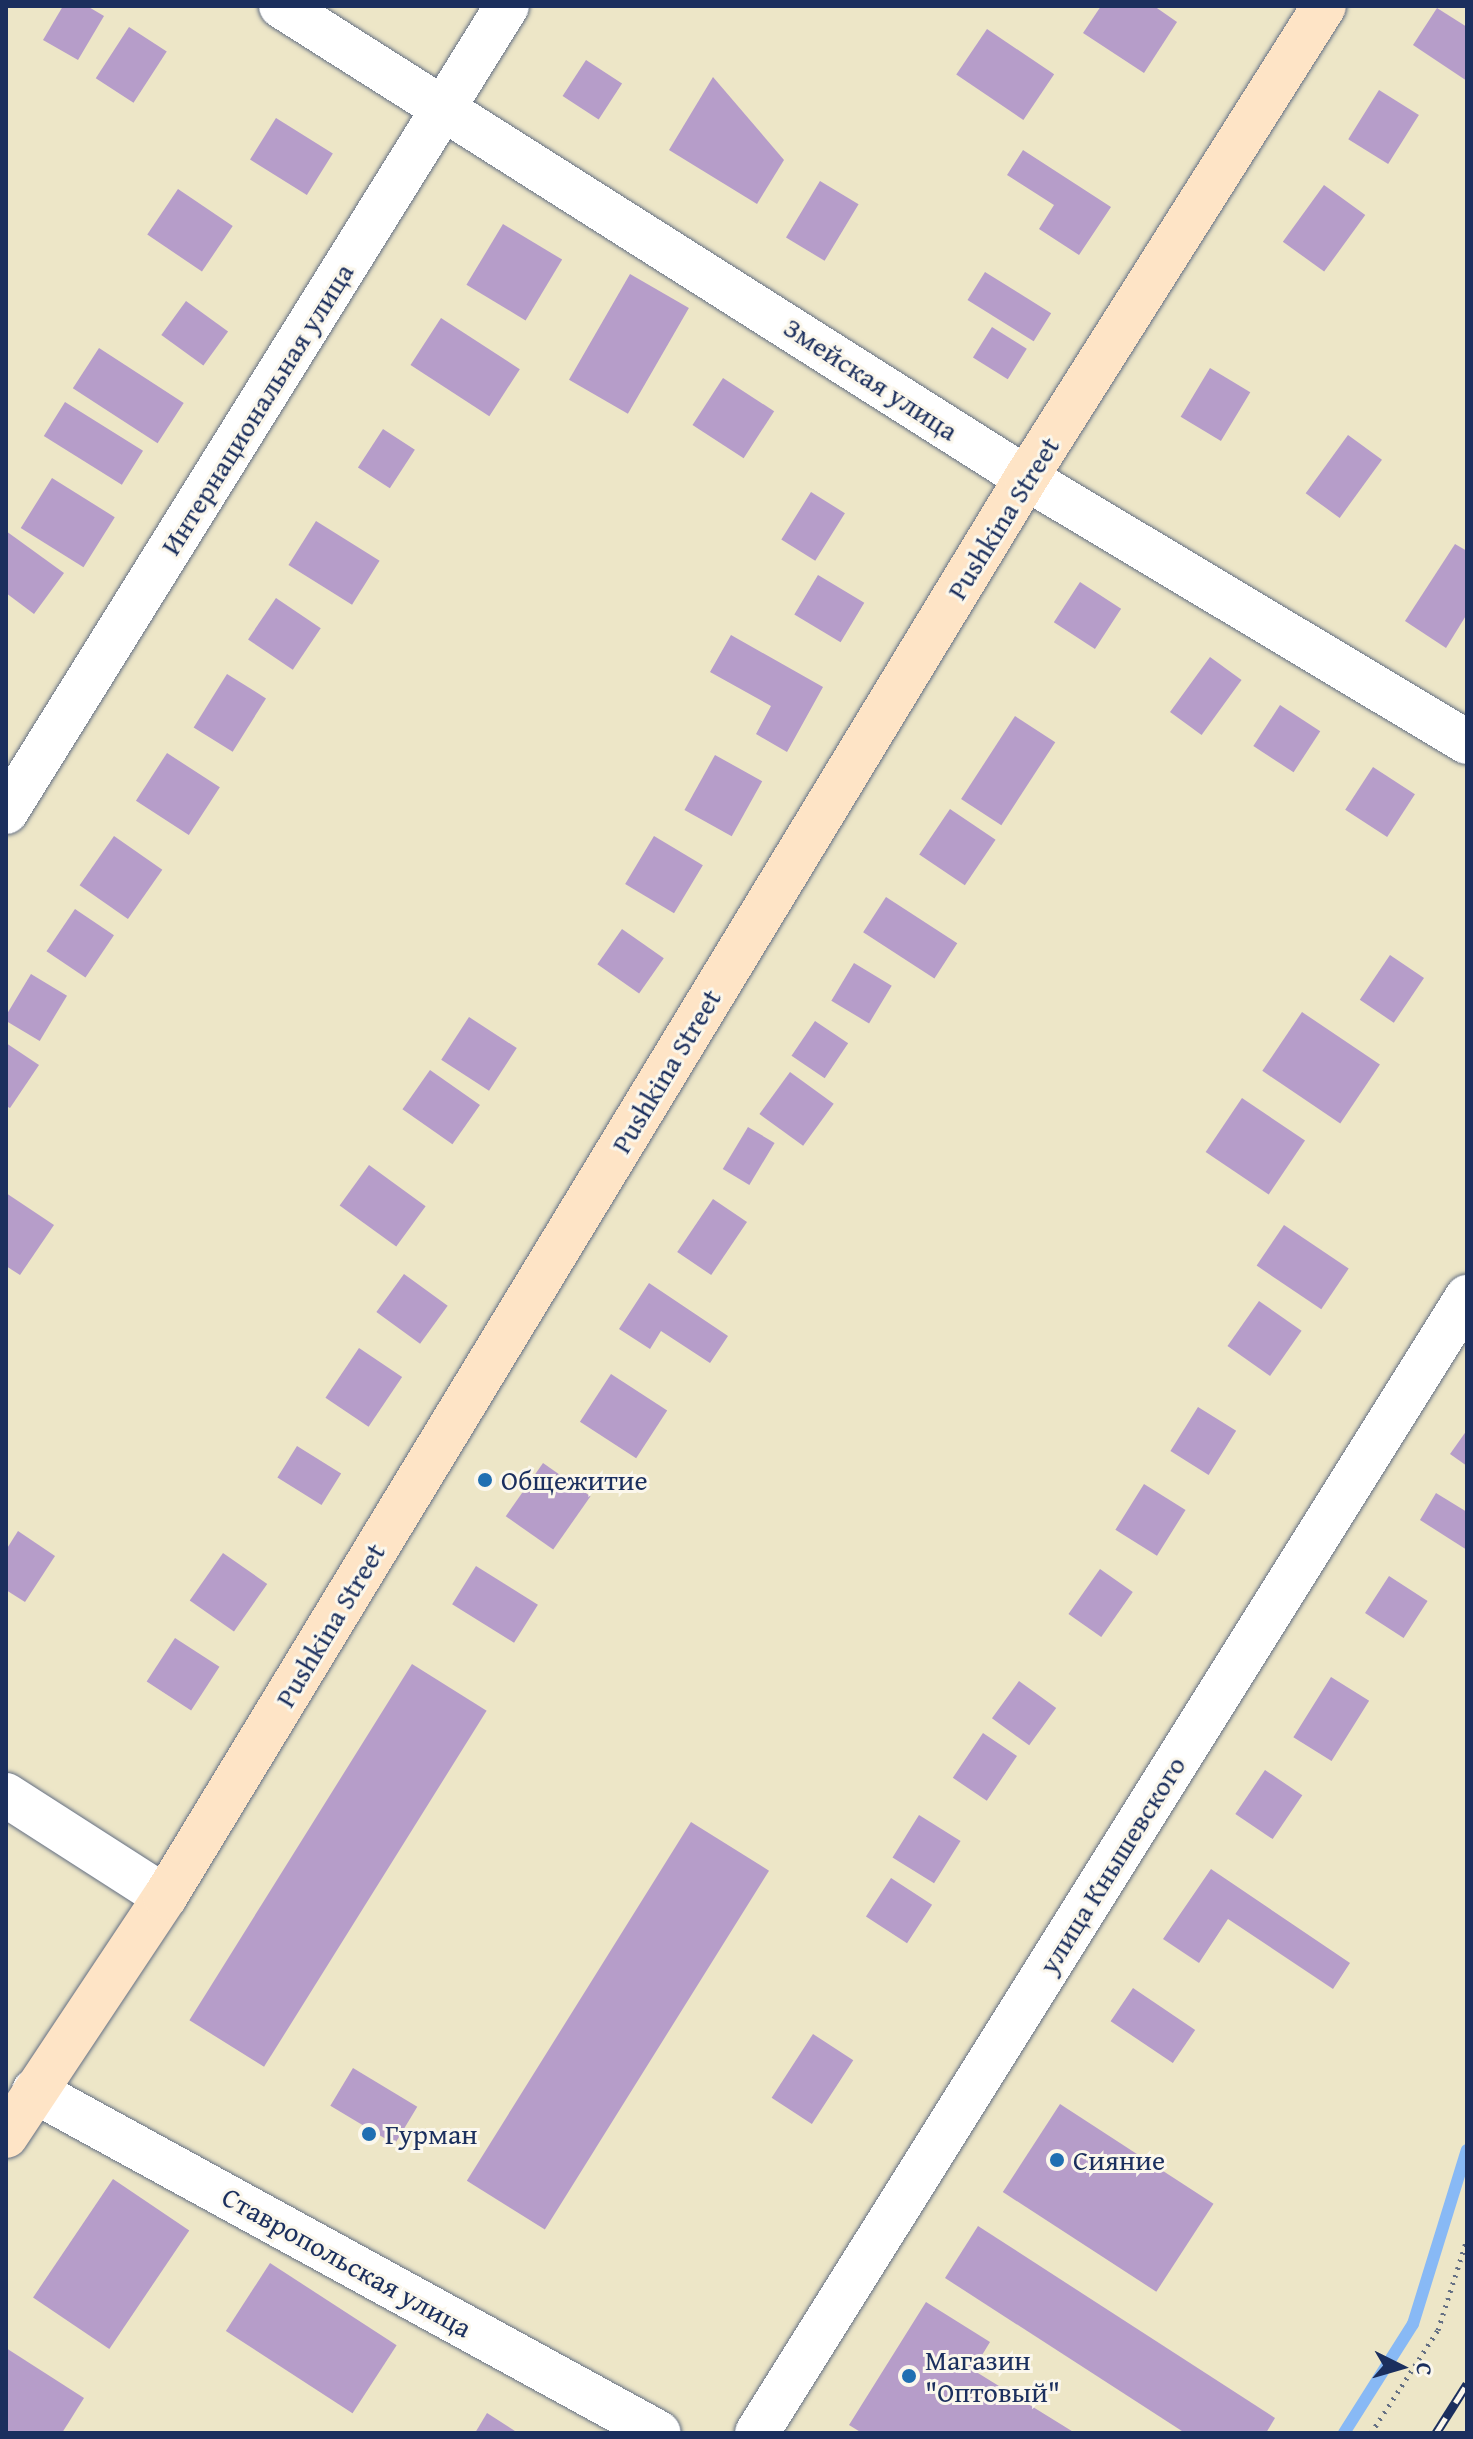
<!DOCTYPE html>
<html>
<head>
<meta charset="utf-8">
<style>
	body { margin:0 }
	#map { position:relative; width:1473px; height:2439px; overflow:hidden; background:#ede6c7; font-family:"Gentium Book Plus",serif }
	div>[style] { position:absolute }
	.stream>* { height:12px; margin:-6px; padding:0 6px; transform-origin:6px; border-radius:6px; background:#88b9f5 }
	.building>* { inset:0; background:#b69dc9; transform-origin:0 0 }
	.path>* { height:5px; margin-top:-2.5px; transform-origin:0; background:repeating-linear-gradient(90deg,#646f83 0 2px,transparent 0 8px) }
	.roads { filter:drop-shadow(0 0 2px #646f83) drop-shadow(0 0 2px #646f83) }
	.minor>* { height:44px; margin:-22px; padding:0 22px; transform-origin:22px; border-radius:22px; background:#fff }
	.tertiary>* { height:44px; margin:-22px; padding:0 22px; transform-origin:22px; border-radius:22px; background:#fff }
	.secondary>* { height:44px; margin:-22px; padding:0 22px; transform-origin:22px; border-radius:22px; background:#fee4c6 }
	.rail>* { height:9px; margin-top:-4.5px; transform-origin:0; background:repeating-linear-gradient(90deg,#fbf7ec 0 18px,#1b2f5e 0 36px); box-sizing:border-box; border-block:2px solid #1b2f5e }
	.dots>* { width:22px; height:22px; translate:-50% -50%; box-sizing:border-box; border:4px solid #fbf7ec; border-radius:50% }
	span { translate:-50% -50%; white-space:nowrap; text-align:center; line-height:1.15; -webkit-text-stroke:6px #fbf7ec; paint-order:stroke }
	.street-label { font-size:28px; color:#1b2f5e }
	.poi-label { font-size:28px; color:#1b2f5e }
	.left { translate:0 -50%; text-align:left }
	.frame { position:absolute; inset:0; border:8px solid #1b2f5e; pointer-events:none }
	.north { position:absolute; left:1361px; top:2327px; width:80px; height:80px; -webkit-text-stroke:6px #fbf7ec; paint-order:stroke; rotate:95deg; font-size:22px; font-weight:700; line-height:32px; text-align:center; color:#1b2f5e }
	.north::after { content:''; display:block; margin:auto; width:28px; height:36px; background:#1b2f5e; clip-path:polygon(50% 0,100% 100%,50% 72%,0 100%) }
</style>
</head>
<body>
<div id="map">
	<div class="stream">
		<div style="left:1344px;top:2433px;width:129px;rotate:-57.7deg"></div>
		<div style="left:1413px;top:2324px;width:182px;rotate:-72.8deg"></div>
	</div>
	<div class="building">
		<div style="clip-path:polygon(63px 6px,87px 6px,104px 16px,78px 60px,43px 40px)"></div>
		<div style="clip-path:polygon(1101px 6px,1154px 6px,1177px 22px,1144px 73px,1083px 33px)"></div>
		<div style="clip-path:polygon(1437px 8px,1467px 27px,1467px 81px,1413px 45px)"></div>
		<div style="left:129px;top:27px;width:45px;height:61px;rotate:33deg"></div>
		<div style="left:987px;top:29px;width:81px;height:55px;rotate:34deg"></div>
		<div style="left:586px;top:60px;width:43px;height:43px;rotate:33deg"></div>
		<div style="clip-path:polygon(713px 77px,784px 160px,757px 204px,669px 150px)"></div>
		<div style="left:1379px;top:90px;width:47px;height:58px;rotate:32deg"></div>
		<div style="left:276px;top:118px;width:67px;height:49px;rotate:32deg"></div>
		<div style="clip-path:polygon(1023px 150px,1111px 207px,1079px 255px,1039px 229px,1054px 205px,1007px 175px)"></div>
		<div style="left:820px;top:181px;width:45px;height:66px;rotate:31deg"></div>
		<div style="left:1324px;top:185px;width:51px;height:70px;rotate:36deg"></div>
		<div style="left:178px;top:189px;width:66px;height:55px;rotate:34deg"></div>
		<div style="left:503px;top:224px;width:69px;height:71px;rotate:31deg"></div>
		<div style="left:985px;top:272px;width:78px;height:33px;rotate:32deg"></div>
		<div style="left:630px;top:274px;width:68px;height:122px;rotate:30deg"></div>
		<div style="left:186px;top:301px;width:52px;height:42px;rotate:36deg"></div>
		<div style="left:441px;top:318px;width:94px;height:56px;rotate:33deg"></div>
		<div style="left:992px;top:327px;width:41px;height:36px;rotate:32deg"></div>
		<div style="left:99px;top:348px;width:101px;height:48px;rotate:33deg"></div>
		<div style="left:1210px;top:368px;width:47px;height:57px;rotate:31deg"></div>
		<div style="left:723px;top:378px;width:61px;height:56px;rotate:33deg"></div>
		<div style="left:65px;top:402px;width:92px;height:40px;rotate:32deg"></div>
		<div style="left:383px;top:429px;width:38px;height:46px;rotate:33deg"></div>
		<div style="left:1348px;top:435px;width:42px;height:72px;rotate:36deg"></div>
		<div style="left:52px;top:478px;width:74px;height:59px;rotate:32deg"></div>
		<div style="left:811px;top:492px;width:40px;height:56px;rotate:32deg"></div>
		<div style="left:316px;top:521px;width:75px;height:52px;rotate:32deg"></div>
		<div style="clip-path:polygon(6px 531px,64px 573px,34px 614px,6px 593px)"></div>
		<div style="clip-path:polygon(1455px 544px,1467px 551px,1467px 614px,1446px 648px,1405px 621px)"></div>
		<div style="left:818px;top:575px;width:54px;height:46px;rotate:31deg"></div>
		<div style="left:1080px;top:582px;width:49px;height:48px;rotate:33deg"></div>
		<div style="left:276px;top:598px;width:54px;height:50px;rotate:34deg"></div>
		<div style="clip-path:polygon(731px 635px,823px 687px,787px 752px,756px 734px,771px 706px,710px 672px)"></div>
		<div style="left:1210px;top:657px;width:39px;height:68px;rotate:36deg"></div>
		<div style="left:227px;top:674px;width:46px;height:63px;rotate:32deg"></div>
		<div style="left:1280px;top:705px;width:48px;height:49px;rotate:33deg"></div>
		<div style="left:1015px;top:716px;width:48px;height:99px;rotate:33deg"></div>
		<div style="left:167px;top:753px;width:63px;height:57px;rotate:33deg"></div>
		<div style="left:715px;top:755px;width:54px;height:63px;rotate:29deg"></div>
		<div style="left:1373px;top:767px;width:50px;height:51px;rotate:33deg"></div>
		<div style="left:950px;top:809px;width:55px;height:55px;rotate:34deg"></div>
		<div style="left:114px;top:836px;width:59px;height:60px;rotate:35deg"></div>
		<div style="left:654px;top:836px;width:57px;height:56px;rotate:31deg"></div>
		<div style="left:886px;top:897px;width:85px;height:42px;rotate:33deg"></div>
		<div style="left:75px;top:909px;width:47px;height:51px;rotate:34deg"></div>
		<div style="left:622px;top:929px;width:51px;height:43px;rotate:35deg"></div>
		<div style="left:1390px;top:955px;width:41px;height:54px;rotate:34deg"></div>
		<div style="left:854px;top:963px;width:44px;height:44px;rotate:31deg"></div>
		<div style="left:31px;top:974px;width:42px;height:53px;rotate:31deg"></div>
		<div style="left:1302px;top:1012px;width:94px;height:71px;rotate:34deg"></div>
		<div style="left:469px;top:1017px;width:57px;height:51px;rotate:33deg"></div>
		<div style="left:815px;top:1021px;width:40px;height:42px;rotate:34deg"></div>
		<div style="clip-path:polygon(6px 1043px,39px 1065px,10px 1108px,6px 1106px)"></div>
		<div style="left:430px;top:1070px;width:61px;height:48px;rotate:35deg"></div>
		<div style="left:790px;top:1072px;width:54px;height:52px;rotate:36deg"></div>
		<div style="left:1242px;top:1098px;width:76px;height:65px;rotate:34deg"></div>
		<div style="left:748px;top:1127px;width:31px;height:49px;rotate:31deg"></div>
		<div style="left:369px;top:1165px;width:70px;height:50px;rotate:36deg"></div>
		<div style="clip-path:polygon(6px 1193px,54px 1225px,20px 1275px,6px 1266px)"></div>
		<div style="left:713px;top:1199px;width:41px;height:64px;rotate:34deg"></div>
		<div style="left:1284px;top:1225px;width:78px;height:49px;rotate:34deg"></div>
		<div style="left:404px;top:1274px;width:54px;height:47px;rotate:36deg"></div>
		<div style="clip-path:polygon(649px 1283px,728px 1336px,710px 1363px,661px 1331px,650px 1349px,619px 1329px)"></div>
		<div style="left:1259px;top:1301px;width:52px;height:55px;rotate:35deg"></div>
		<div style="left:359px;top:1348px;width:52px;height:60px;rotate:34deg"></div>
		<div style="left:611px;top:1374px;width:67px;height:57px;rotate:33deg"></div>
		<div style="left:1198px;top:1407px;width:45px;height:52px;rotate:32deg"></div>
		<div style="clip-path:polygon(1467px 1430px,1467px 1466px,1450px 1454px)"></div>
		<div style="left:297px;top:1446px;width:52px;height:37px;rotate:32deg"></div>
		<div style="left:543px;top:1463px;width:58px;height:65px;rotate:35deg"></div>
		<div style="left:1144px;top:1484px;width:49px;height:54px;rotate:32deg"></div>
		<div style="clip-path:polygon(1436px 1493px,1467px 1512px,1467px 1550px,1420px 1520px)"></div>
		<div style="clip-path:polygon(18px 1531px,55px 1556px,25px 1602px,6px 1590px,6px 1550px)"></div>
		<div style="left:223px;top:1553px;width:54px;height:58px;rotate:35deg"></div>
		<div style="left:476px;top:1566px;width:73px;height:45px;rotate:32deg"></div>
		<div style="left:1100px;top:1569px;width:40px;height:55px;rotate:35deg"></div>
		<div style="left:1389px;top:1576px;width:46px;height:44px;rotate:33deg"></div>
		<div style="left:175px;top:1638px;width:53px;height:52px;rotate:33deg"></div>
		<div style="left:412px;top:1664px;width:88px;height:420px;rotate:32deg"></div>
		<div style="left:1331px;top:1677px;width:45px;height:71px;rotate:32deg"></div>
		<div style="left:1019px;top:1681px;width:46px;height:46px;rotate:36deg"></div>
		<div style="left:983px;top:1733px;width:41px;height:54px;rotate:34deg"></div>
		<div style="left:1265px;top:1770px;width:45px;height:53px;rotate:34deg"></div>
		<div style="left:919px;top:1815px;width:49px;height:50px;rotate:32deg"></div>
		<div style="left:691px;top:1822px;width:92px;height:423px;rotate:32deg"></div>
		<div style="clip-path:polygon(1211px 1869px,1350px 1963px,1333px 1989px,1228px 1919px,1199px 1963px,1163px 1939px)"></div>
		<div style="left:891px;top:1878px;width:49px;height:46px;rotate:33deg"></div>
		<div style="left:1133px;top:1988px;width:75px;height:40px;rotate:34deg"></div>
		<div style="left:813px;top:2034px;width:48px;height:76px;rotate:33deg"></div>
		<div style="left:353px;top:2068px;width:75px;height:44px;rotate:31deg"></div>
		<div style="left:1060px;top:2104px;width:183px;height:105px;rotate:33deg"></div>
		<div style="left:113px;top:2179px;width:92px;height:143px;rotate:34deg"></div>
		<div style="clip-path:polygon(978px 2226px,1275px 2418px,1266px 2433px,1185px 2433px,945px 2278px)"></div>
		<div style="left:270px;top:2263px;width:151px;height:81px;rotate:33deg"></div>
		<div style="clip-path:polygon(926px 2302px,990px 2342px,973px 2370px,1075px 2433px,862px 2433px,849px 2425px)"></div>
		<div style="clip-path:polygon(6px 2348px,84px 2398px,62px 2433px,6px 2433px)"></div>
		<div style="clip-path:polygon(487px 2413px,518px 2433px,475px 2433px)"></div>
	</div>
	<div class="path">
		<div style="left:1371px;top:2433px;width:123px;rotate:-57deg"></div>
		<div style="left:1438px;top:2330px;width:96px;rotate:-72.3deg"></div>
	</div>
	<div class="roads">
		<div class="minor">
			<div style="left:281px;top:6px;width:882px;rotate:32.36deg"></div>
			<div style="left:1026px;top:478px;width:514px;rotate:30.91deg"></div>
			<div style="left:6px;top:812px;width:949px;rotate:-58.14deg"></div>
			<div style="left:34px;top:2091px;width:712px;rotate:28.69deg"></div>
			<div style="left:757px;top:2433px;width:1340px;rotate:-57.99deg"></div>
		</div>
		<div class="tertiary">
			<div style="left:6px;top:1795px;width:189px;rotate:32.7deg"></div>
		</div>
		<div class="secondary">
			<div style="left:6px;top:2136px;width:287px;rotate:-56.4deg"></div>
			<div style="left:165px;top:1897px;width:1660px;rotate:-58.75deg"></div>
			<div style="left:1026px;top:478px;width:558px;rotate:-57.73deg"></div>
		</div>
	</div>
	<div class="rail">
		<div style="left:1436px;top:2433px;width:58px;rotate:-57.7deg"></div>
	</div>
	<div class="dots">
		<div style="left:485px;top:1480px;background:#1f6fb2"></div>
		<div style="left:369px;top:2134px;background:#1f6fb2"></div>
		<div style="left:1057px;top:2160px;background:#1f6fb2"></div>
		<div style="left:909px;top:2376px;background:#1f6fb2"></div>
	</div>
	<div class="street-label">
		<span style="left:871px;top:379px;rotate:33deg">Змейская улица</span>
		<span style="left:257px;top:409px;rotate:-58deg">Интернациональная улица</span>
		<span style="left:1003px;top:518px;rotate:-58deg">Pushkina Street</span>
		<span style="left:666px;top:1071px;rotate:-59deg">Pushkina Street</span>
		<span style="left:330px;top:1625px;rotate:-59deg">Pushkina Street</span>
		<span style="left:1112px;top:1865px;rotate:-58deg">улица Кнышевского</span>
		<span style="left:347px;top:2262px;rotate:29deg">Ставропольская улица</span>
	</div>
	<div class="poi-label">
		<span class="left" style="left:501px;top:1480px">Общежитие</span>
		<span class="left" style="left:385px;top:2134px">Гурман</span>
		<span class="left" style="left:1073px;top:2160px">Сияние</span>
		<span class="left" style="left:925px;top:2376px">Магазин<br>"Оптовый"</span>
	</div>
	<div class="frame"></div>
	<div class="north">С</div>
</div>
</body>
</html>
